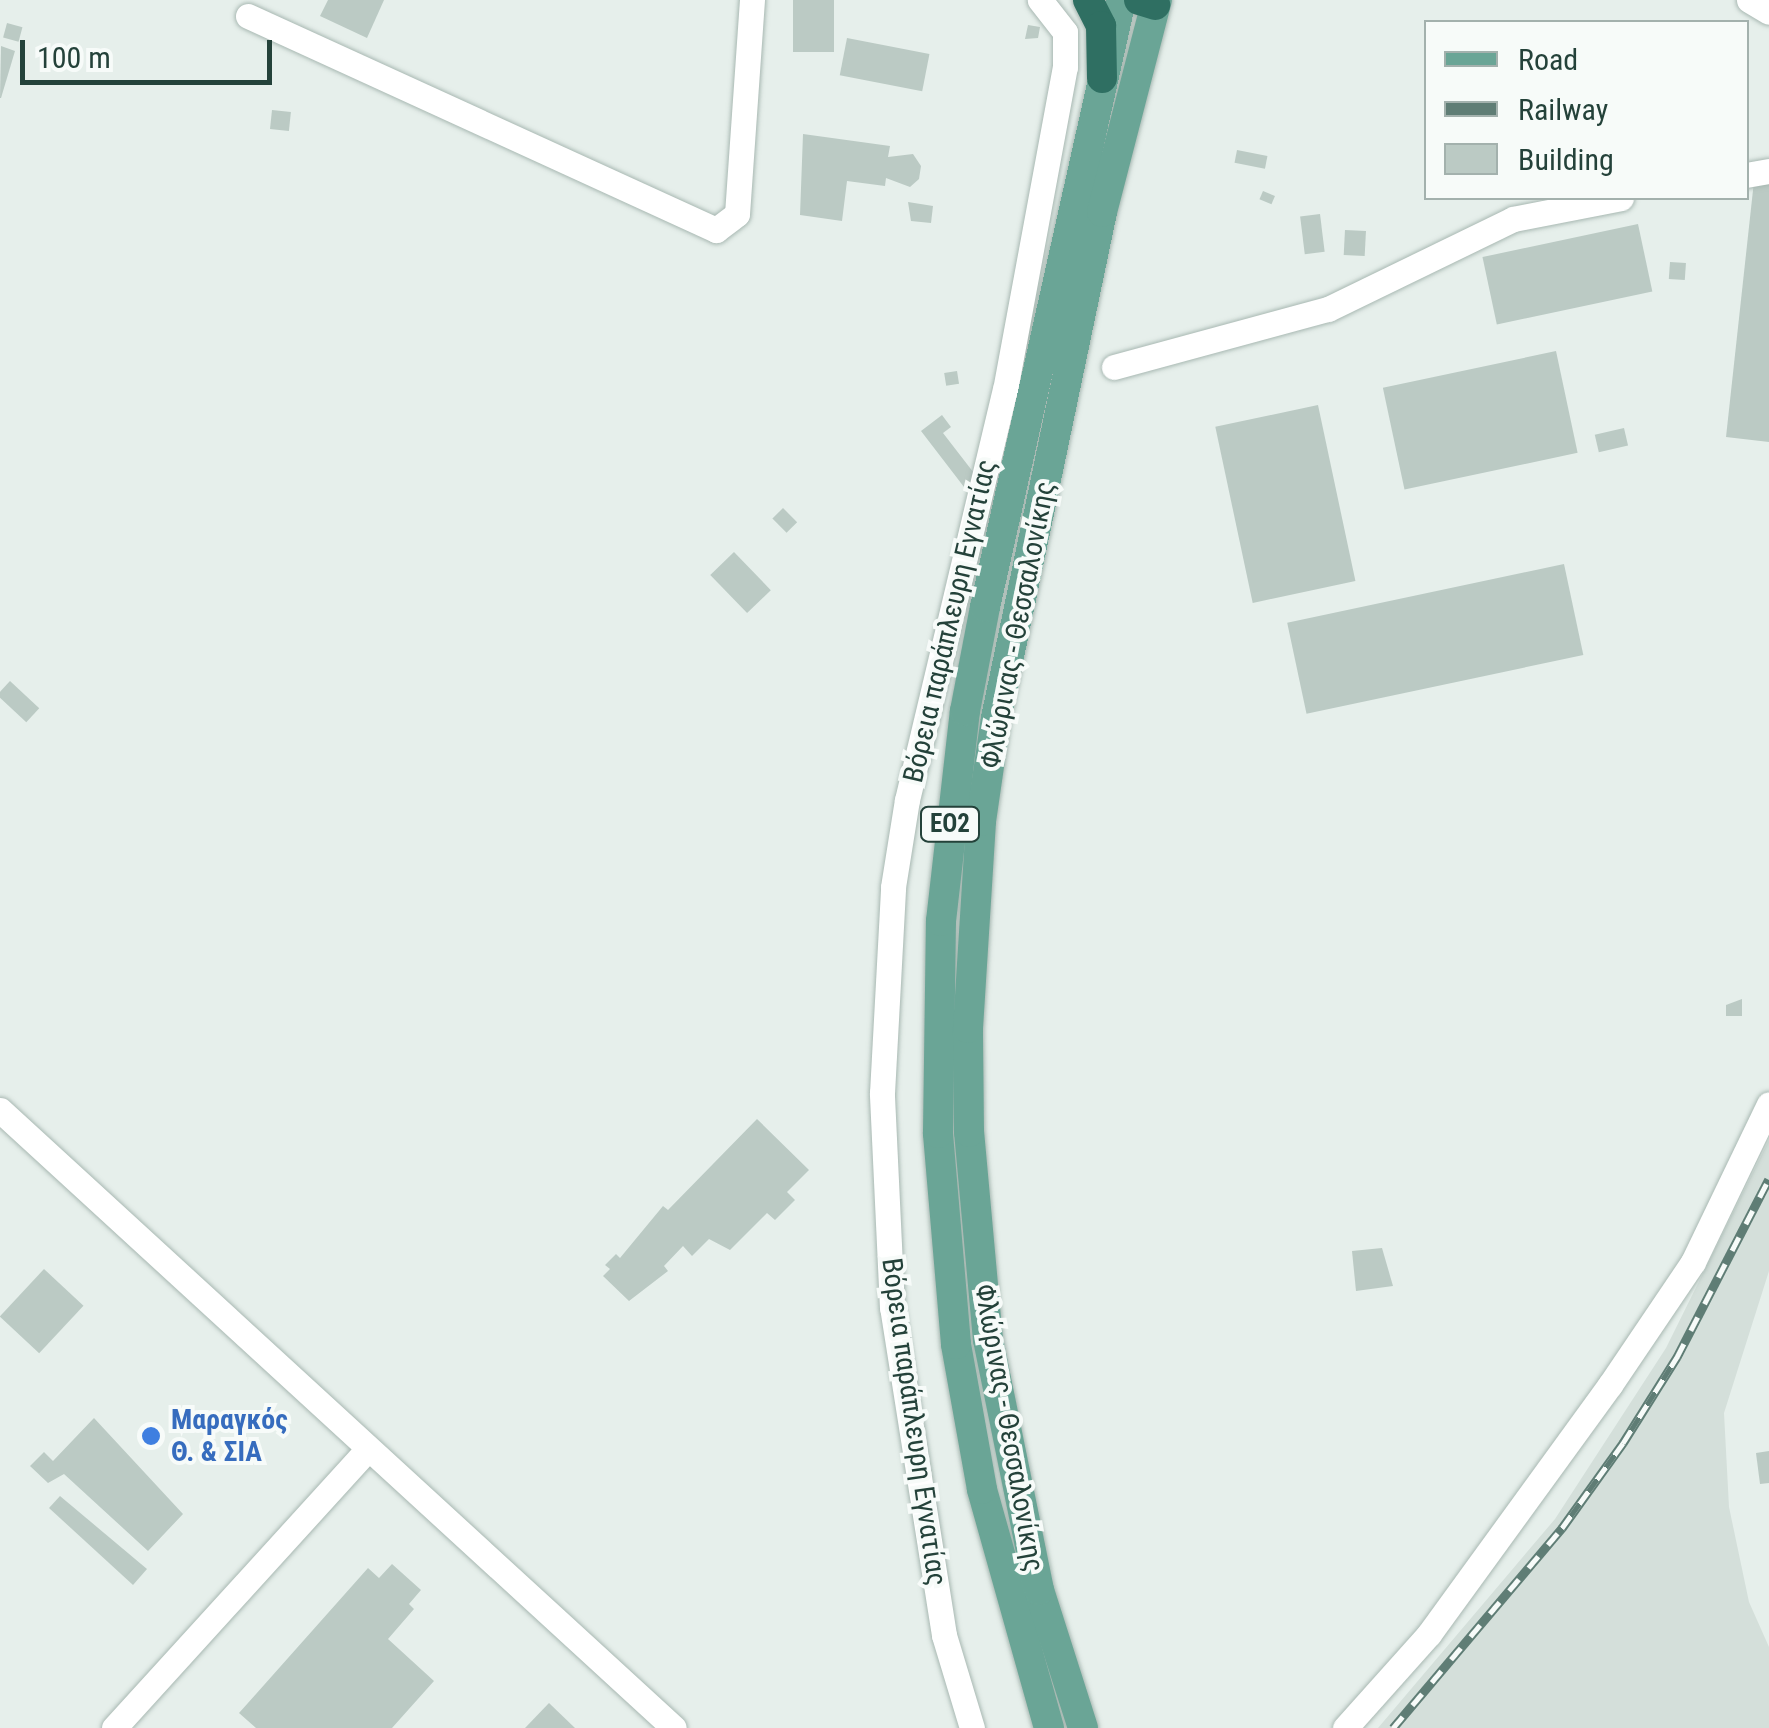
<!DOCTYPE html>
<html>
<head>
<meta charset="utf-8">
<style>
	body { margin:0 }
	#map { position:relative; width:1769px; height:1728px; overflow:hidden; background:#e6efeb; font-family:"Roboto Condensed",sans-serif }
	div>[style] { position:absolute }
	.built>* { inset:0; background:#d4dfda }
	.building>* { inset:0; background:#bbcac4; transform-origin:0 0 }
	.roads { filter:drop-shadow(0 0 2px #a8b8b2) drop-shadow(0 0 2px #a8b8b2) }
	.minor>* { height:25px; margin:-12.5px; padding:0 12.5px; transform-origin:12.5px; border-radius:12.5px; background:#fff }
	.major>* { height:30px; margin:-15px; padding:0 15px; transform-origin:15px; border-radius:15px; background:#6aa596 }
	.highway>* { height:30px; margin:-15px; padding:0 15px; transform-origin:15px; border-radius:15px; background:#2f6f62 }
	.rail>* { height:9px; margin-top:-4.5px; transform-origin:0; background:repeating-linear-gradient(90deg,#f7fbf9 0 15px,#5f7d75 0 30px); box-sizing:border-box; border-block:2px solid #5f7d75 }
	.dots>* { width:28px; height:28px; translate:-50% -50%; box-sizing:border-box; border:5px solid #f7fbf9; border-radius:50% }
	span { translate:-50% -50%; white-space:nowrap; text-align:center; line-height:1.15; -webkit-text-stroke:8px #f7fbf9; paint-order:stroke }
	.shield-label span { padding:2px 8px; background:#f7fbf9; border:2px solid; border-radius:8px; -webkit-text-stroke-width:0 }
	.shield-label { font-size:25px; color:#24423a; font-weight:700 }
	.street-label { font-size:28px; color:#24423a }
	.shop-label { font-size:28px; color:#366cbe; font-weight:700 }
	.left { translate:0 -50%; text-align:left }
	.legend { position:absolute; left:1424px; top:20px; width:325px; height:180px; box-sizing:border-box; background:#f7fbf9; border:2px solid #a3b1ad; margin:0; padding:12px 18px; list-style:none; font-size:30px; color:#24423a }
	.legend li { display:flex; align-items:center; gap:20px; height:50px }
	.legend b { width:50px; border:2px solid #a3b1ad }
	.scale { position:absolute; left:20px; top:40px; width:252px; height:45px; box-sizing:border-box; border:5px solid #24423a; border-top:0; padding-left:12px; font-size:30px; line-height:35px; white-space:nowrap; color:#24423a; -webkit-text-stroke:8px #f7fbf9; paint-order:stroke }
</style>
</head>
<body>
<div id="map">
	<div class="built">
		<div style="clip-path:polygon(1769px 1140px,1769px 1271px,1724px 1413px,1729px 1507px,1749px 1602px,1769px 1647px,1769px 1728px,1378px 1728px,1555px 1519px,1666px 1348px)"></div>
	</div>
	<div class="building">
		<div style="clip-path:polygon(328px 0,384px 0,367px 38px,320px 16px)"></div>
		<div style="left:793px;top:0;width:41px;height:52px"></div>
		<div style="left:7px;top:23px;width:16px;height:15px;rotate:15deg"></div>
		<div style="clip-path:polygon(1028px 25px,1040px 27px,1038px 38px,1025px 39px)"></div>
		<div style="left:847px;top:38px;width:84px;height:38px;rotate:11deg"></div>
		<div style="clip-path:polygon(1px 46px,15px 51px,1px 98px,0 98px)"></div>
		<div style="left:272px;top:110px;width:19px;height:19px;rotate:6deg"></div>
		<div style="clip-path:polygon(803px 134px,890px 146px,888px 157px,913px 154px,921px 166px,919px 179px,910px 187px,886px 178px,885px 186px,847px 181px,842px 221px,800px 215px)"></div>
		<div style="left:1237px;top:150px;width:31px;height:13px;rotate:11deg"></div>
		<div style="clip-path:polygon(1754px 181px,1769px 182px,1769px 442px,1726px 437px)"></div>
		<div style="left:1263px;top:191px;width:13px;height:9px;rotate:23deg"></div>
		<div style="clip-path:polygon(908px 202px,933px 206px,931px 223px,911px 221px)"></div>
		<div style="left:1320px;top:214px;width:38px;height:20px;rotate:83deg"></div>
		<div style="left:1638px;top:224px;width:69px;height:159px;rotate:78deg"></div>
		<div style="left:1345px;top:230px;width:21px;height:25px;rotate:3deg"></div>
		<div style="left:1670px;top:262px;width:16px;height:17px;rotate:4deg"></div>
		<div style="left:1556px;top:351px;width:104px;height:177px;rotate:78deg"></div>
		<div style="left:957px;top:371px;width:13px;height:13px;rotate:81deg"></div>
		<div style="left:1318px;top:405px;width:180px;height:105px;rotate:78deg"></div>
		<div style="clip-path:polygon(942px 415px,951px 427px,943px 433px,977px 477px,964px 487px,921px 431px)"></div>
		<div style="left:1624px;top:428px;width:18px;height:30px;rotate:77deg"></div>
		<div style="left:783px;top:508px;width:20px;height:15px;rotate:45deg"></div>
		<div style="left:734px;top:552px;width:53px;height:33px;rotate:46deg"></div>
		<div style="left:1564px;top:564px;width:93px;height:283px;rotate:78deg"></div>
		<div style="left:10px;top:681px;width:40px;height:19px;rotate:43deg"></div>
		<div style="clip-path:polygon(1742px 999px,1742px 1016px,1726px 1016px,1726px 1005px)"></div>
		<div style="clip-path:polygon(757px 1119px,809px 1170px,787px 1192px,795px 1200px,775px 1220px,767px 1213px,730px 1250px,709px 1239px,692px 1256px,683px 1246px,664px 1266px,668px 1271px,629px 1301px,603px 1276px,610px 1269px,605px 1265px,616px 1254px,620px 1258px,663px 1206px,668px 1210px)"></div>
		<div style="clip-path:polygon(1382px 1248px,1393px 1286px,1356px 1291px,1352px 1251px)"></div>
		<div style="left:44px;top:1269px;width:54px;height:65px;rotate:43deg"></div>
		<div style="clip-path:polygon(94px 1418px,183px 1514px,148px 1551px,64px 1474px,48px 1483px,30px 1466px,44px 1452px,53px 1461px)"></div>
		<div style="clip-path:polygon(1769px 1451px,1769px 1483px,1760px 1484px,1756px 1453px)"></div>
		<div style="clip-path:polygon(60px 1496px,147px 1569px,133px 1585px,49px 1508px)"></div>
		<div style="clip-path:polygon(392px 1564px,421px 1590px,409px 1604px,414px 1609px,388px 1639px,434px 1681px,392px 1728px,256px 1728px,239px 1713px,368px 1568px,379px 1578px)"></div>
		<div style="clip-path:polygon(549px 1703px,575px 1728px,525px 1728px)"></div>
	</div>
	<div class="roads">
		<div class="minor">
			<div style="left:1749px;top:0;width:23px;rotate:31deg"></div>
			<div style="left:248px;top:16px;width:515px;rotate:24.57deg"></div>
			<div style="left:716px;top:230px;width:26px;rotate:-37deg"></div>
			<div style="left:737px;top:214px;width:215px;rotate:-86deg"></div>
			<div style="left:1746px;top:175px;width:23px;rotate:-10deg"></div>
			<div style="left:1114px;top:367px;width:222px;rotate:-15.2deg"></div>
			<div style="left:1328px;top:309px;width:206px;rotate:-25.9deg"></div>
			<div style="left:1513px;top:219px;width:110px;rotate:-11deg"></div>
			<div style="left:0;top:1110px;width:914px;rotate:42.52deg"></div>
			<div style="left:114px;top:1728px;width:374px;rotate:-47.7deg"></div>
			<div style="left:972px;top:1728px;width:97px;rotate:-106.8deg"></div>
			<div style="left:944px;top:1635px;width:331px;rotate:-99deg"></div>
			<div style="left:892px;top:1308px;width:215px;rotate:-92.7deg"></div>
			<div style="left:882px;top:1093px;width:206px;rotate:-86.9deg"></div>
			<div style="left:893px;top:887px;width:88px;rotate:-80.9deg"></div>
			<div style="left:907px;top:800px;width:422px;rotate:-76.6deg"></div>
			<div style="left:1005px;top:390px;width:329px;rotate:-79.5deg"></div>
			<div style="left:1065px;top:67px;width:35px;rotate:-90deg"></div>
			<div style="left:1065px;top:32px;width:41px;rotate:-128deg"></div>
			<div style="left:1345px;top:1728px;width:126px;rotate:-48.2deg"></div>
			<div style="left:1429px;top:1634px;width:308px;rotate:-54deg"></div>
			<div style="left:1610px;top:1385px;width:148px;rotate:-56deg"></div>
			<div style="left:1693px;top:1262px;width:175px;rotate:-64.3deg"></div>
		</div>
		<div class="major">
			<div style="left:1049px;top:1728px;width:248px;rotate:-105.7deg"></div>
			<div style="left:982px;top:1489px;width:147px;rotate:-100.2deg"></div>
			<div style="left:956px;top:1344px;width:212px;rotate:-94.9deg"></div>
			<div style="left:938px;top:1133px;width:212px;rotate:-89.2deg"></div>
			<div style="left:941px;top:921px;width:211px;rotate:-83.5deg"></div>
			<div style="left:965px;top:711px;width:106px;rotate:-79.1deg"></div>
			<div style="left:985px;top:607px;width:622px;rotate:-77.37deg"></div>
			<div style="left:1083px;top:1728px;width:145px;rotate:-107.7deg"></div>
			<div style="left:1039px;top:1590px;width:255px;rotate:-101.5deg"></div>
			<div style="left:988px;top:1340px;width:209px;rotate:-95.2deg"></div>
			<div style="left:969px;top:1132px;width:104px;rotate:-90.6deg"></div>
			<div style="left:968px;top:1028px;width:207px;rotate:-86.4deg"></div>
			<div style="left:981px;top:821px;width:104px;rotate:-81.7deg"></div>
			<div style="left:996px;top:718px;width:517px;rotate:-78.17deg"></div>
			<div style="left:1102px;top:212px;width:219px;rotate:-75.5deg"></div>
		</div>
		<div class="highway">
			<div style="left:1088px;top:0;width:29px;rotate:63deg"></div>
			<div style="left:1101px;top:26px;width:52px;rotate:88.9deg"></div>
			<div style="left:1139px;top:0;width:17px;rotate:17deg"></div>
		</div>
	</div>
	<div class="rail">
		<div style="left:1393px;top:1728px;width:262px;rotate:-49.8deg"></div>
		<div style="left:1562px;top:1528px;width:105px;rotate:-54.3deg"></div>
		<div style="left:1623px;top:1443px;width:102px;rotate:-57.9deg"></div>
		<div style="left:1677px;top:1357px;width:200px;rotate:-62.7deg"></div>
	</div>
	<div class="dots">
		<div style="left:151px;top:1436px;background:#3f7fe0"></div>
	</div>
	<div class="shield-label">
		<span style="left:950px;top:824px">ΕΟ2</span>
	</div>
	<div class="street-label">
		<span style="left:950px;top:621px;rotate:-77deg">Βόρεια παράπλευρη Εγνατίας</span>
		<span style="left:1018px;top:625px;rotate:-79deg">Φλώρινας - Θεσσαλονίκης</span>
		<span style="left:914px;top:1422px;rotate:82deg">Βόρεια παράπλευρη Εγνατίας</span>
		<span style="left:1009px;top:1428px;rotate:80deg">Φλώρινας - Θεσσαλονίκης</span>
	</div>
	<div class="shop-label">
		<span class="left" style="left:171px;top:1436px">Μαραγκός<br>Θ. &amp; ΣΙΑ</span>
	</div>
	<ul class="legend">
	<li><b style="height:12px;background:#6aa596"></b>Road</li>
	<li><b style="height:12px;background:#5f7d75"></b>Railway</li>
	<li><b style="height:28px;background:#bbcac4"></b>Building</li>
	</ul>
	<div class="scale">100 m</div>
</div>
</body>
</html>
